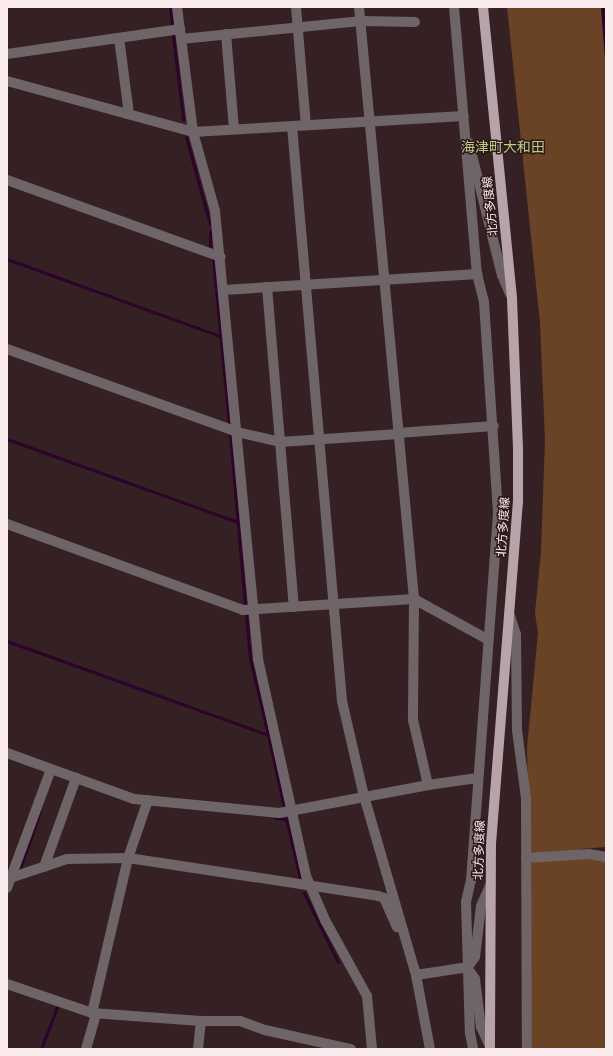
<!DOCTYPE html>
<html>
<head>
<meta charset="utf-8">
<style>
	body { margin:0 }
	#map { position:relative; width:613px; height:1056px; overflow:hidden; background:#352123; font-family:"IBM Plex Serif","Noto Sans JP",serif }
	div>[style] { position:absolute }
	.green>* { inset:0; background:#6a4326 }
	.water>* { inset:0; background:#2e032b }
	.stream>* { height:3px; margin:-1.5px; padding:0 1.5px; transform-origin:1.5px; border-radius:1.5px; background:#2e032b }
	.minor>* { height:10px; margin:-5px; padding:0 5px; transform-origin:5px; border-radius:5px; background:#6f6569 }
	.major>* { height:10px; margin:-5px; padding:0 5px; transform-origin:5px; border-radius:5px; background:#b7a3aa }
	span { translate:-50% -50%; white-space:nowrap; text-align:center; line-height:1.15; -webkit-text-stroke:3px #2b181a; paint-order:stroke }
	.street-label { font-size:12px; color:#faeced }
	.quarter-label { font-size:14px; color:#becf84 }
	.frame { position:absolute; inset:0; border:8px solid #faeced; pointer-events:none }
</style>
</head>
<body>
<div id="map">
	<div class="green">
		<div style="clip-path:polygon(507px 7px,601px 7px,606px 71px,606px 847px,580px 849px,576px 852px,532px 854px,529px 850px,527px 748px,538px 633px,535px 613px,541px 551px,545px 440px,540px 323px)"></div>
		<div style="clip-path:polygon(595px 858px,606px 860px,606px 1049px,531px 1049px,530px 865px,533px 862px)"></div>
	</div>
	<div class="water">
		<div style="clip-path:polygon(601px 7px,606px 7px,606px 71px)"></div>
	</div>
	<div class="stream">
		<div style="left:170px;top:7px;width:19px;rotate:84deg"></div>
		<div style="left:173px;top:35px;width:85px;rotate:83.2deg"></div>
		<div style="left:186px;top:137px;width:90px;rotate:74.6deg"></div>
		<div style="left:210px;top:248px;width:17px;rotate:-90deg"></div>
		<div style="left:213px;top:258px;width:167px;rotate:84.5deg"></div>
		<div style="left:7px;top:259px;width:226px;rotate:19.9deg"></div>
		<div style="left:230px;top:434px;width:173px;rotate:85deg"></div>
		<div style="left:7px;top:439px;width:245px;rotate:19.8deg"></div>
		<div style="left:246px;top:614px;width:44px;rotate:84.8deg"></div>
		<div style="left:250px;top:658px;width:79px;rotate:76.8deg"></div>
		<div style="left:7px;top:641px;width:277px;rotate:19.8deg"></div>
		<div style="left:268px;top:735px;width:74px;rotate:77.5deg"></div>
		<div style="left:275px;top:818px;width:11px;rotate:5deg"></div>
		<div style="left:286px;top:819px;width:61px;rotate:76.7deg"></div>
		<div style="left:7px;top:870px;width:1px"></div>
		<div style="left:19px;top:871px;width:63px;rotate:-70.4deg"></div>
		<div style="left:304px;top:893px;width:77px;rotate:63.8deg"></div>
		<div style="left:41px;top:1049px;width:45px;rotate:-69.1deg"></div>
	</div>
	<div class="minor">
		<div style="left:177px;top:7px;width:126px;rotate:82.7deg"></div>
		<div style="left:193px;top:132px;width:82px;rotate:74.4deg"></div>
		<div style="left:215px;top:211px;width:450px;rotate:84.5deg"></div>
		<div style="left:258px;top:659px;width:222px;rotate:77.5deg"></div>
		<div style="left:306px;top:876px;width:48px;rotate:66.6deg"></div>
		<div style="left:325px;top:920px;width:87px;rotate:61.1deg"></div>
		<div style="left:367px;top:996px;width:53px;rotate:84.6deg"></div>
		<div style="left:296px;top:7px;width:118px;rotate:85.2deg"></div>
		<div style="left:359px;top:7px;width:595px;rotate:84.69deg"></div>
		<div style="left:414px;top:599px;width:121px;rotate:90.5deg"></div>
		<div style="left:413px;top:720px;width:67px;rotate:77deg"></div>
		<div style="left:454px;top:7px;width:268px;rotate:85.1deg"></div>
		<div style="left:477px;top:274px;width:29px;rotate:76deg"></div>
		<div style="left:484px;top:302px;width:211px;rotate:86.2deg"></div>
		<div style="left:498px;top:513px;width:368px;rotate:94.2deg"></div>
		<div style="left:471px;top:880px;width:23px;rotate:103deg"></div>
		<div style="left:466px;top:902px;width:131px;rotate:88.3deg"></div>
		<div style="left:470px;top:1033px;width:16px;rotate:79deg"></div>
		<div style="left:226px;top:34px;width:95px;rotate:85.2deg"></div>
		<div style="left:119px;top:38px;width:77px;rotate:82.5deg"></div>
		<div style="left:181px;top:39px;width:180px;rotate:-5.7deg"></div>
		<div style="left:360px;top:21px;width:55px;rotate:1deg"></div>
		<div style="left:7px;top:54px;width:175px;rotate:-8.2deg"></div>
		<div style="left:7px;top:81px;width:193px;rotate:15.3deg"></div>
		<div style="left:193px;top:132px;width:271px;rotate:-3.4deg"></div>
		<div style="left:292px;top:126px;width:577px;rotate:85.03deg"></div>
		<div style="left:342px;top:701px;width:98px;rotate:77deg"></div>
		<div style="left:364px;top:796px;width:186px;rotate:73.8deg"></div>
		<div style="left:416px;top:975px;width:75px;rotate:79.3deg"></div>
		<div style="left:469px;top:143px;width:136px;rotate:76deg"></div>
		<div style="left:502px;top:275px;width:21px;rotate:67deg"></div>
		<div style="left:7px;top:180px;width:227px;rotate:19.8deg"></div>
		<div style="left:267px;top:287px;width:321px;rotate:85.2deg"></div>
		<div style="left:224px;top:290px;width:254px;rotate:-3.6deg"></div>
		<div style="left:7px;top:349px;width:245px;rotate:19.8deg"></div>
		<div style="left:237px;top:432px;width:44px;rotate:13.1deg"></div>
		<div style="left:280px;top:442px;width:119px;rotate:-3.8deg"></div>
		<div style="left:398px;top:433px;width:96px;rotate:-4.2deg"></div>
		<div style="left:7px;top:524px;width:251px;rotate:20deg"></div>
		<div style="left:243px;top:610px;width:171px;rotate:-3.7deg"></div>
		<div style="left:414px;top:599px;width:85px;rotate:28.7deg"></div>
		<div style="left:510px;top:616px;width:19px;rotate:72deg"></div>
		<div style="left:516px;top:634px;width:96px;rotate:89.4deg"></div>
		<div style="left:517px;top:730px;width:69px;rotate:82.5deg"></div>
		<div style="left:526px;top:798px;width:251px;rotate:89.8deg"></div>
		<div style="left:7px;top:753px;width:135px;rotate:19.9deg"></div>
		<div style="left:134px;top:799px;width:146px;rotate:5.5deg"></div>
		<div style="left:279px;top:813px;width:152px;rotate:-10.6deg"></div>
		<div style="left:428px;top:785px;width:50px;rotate:-8deg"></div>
		<div style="left:526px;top:858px;width:63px;rotate:-3.6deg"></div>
		<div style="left:589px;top:854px;width:17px;rotate:10deg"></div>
		<div style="left:44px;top:867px;width:95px;rotate:-70.2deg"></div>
		<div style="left:10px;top:878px;width:60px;rotate:-18.4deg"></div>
		<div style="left:67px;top:859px;width:61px;rotate:-0.9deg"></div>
		<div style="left:128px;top:858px;width:253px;rotate:8.6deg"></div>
		<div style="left:378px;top:896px;width:6px;rotate:18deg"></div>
		<div style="left:384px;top:898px;width:32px;rotate:66deg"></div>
		<div style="left:7px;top:888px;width:127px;rotate:-69.7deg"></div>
		<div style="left:471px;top:973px;width:7px;rotate:56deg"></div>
		<div style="left:475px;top:979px;width:48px;rotate:82.9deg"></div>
		<div style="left:481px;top:1027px;width:21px;rotate:65deg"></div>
		<div style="left:416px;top:975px;width:53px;rotate:-8.7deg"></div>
		<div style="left:468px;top:967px;width:12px;rotate:-55deg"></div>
		<div style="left:475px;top:957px;width:51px;rotate:-83.3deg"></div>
		<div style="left:481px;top:906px;width:24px;rotate:-66deg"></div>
		<div style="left:7px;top:984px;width:90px;rotate:18.8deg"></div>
		<div style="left:92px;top:1013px;width:109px;rotate:4.2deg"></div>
		<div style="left:201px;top:1021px;width:39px"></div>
		<div style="left:240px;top:1021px;width:27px;rotate:20deg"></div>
		<div style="left:265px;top:1030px;width:88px;rotate:12.5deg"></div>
		<div style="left:92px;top:1013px;width:159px;rotate:-76.9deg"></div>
		<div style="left:128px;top:858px;width:61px;rotate:-71deg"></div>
		<div style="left:86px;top:1049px;width:36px;rotate:-74deg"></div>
		<div style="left:198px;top:1049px;width:28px;rotate:-84deg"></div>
	</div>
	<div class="major">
		<div style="left:483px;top:7px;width:293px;rotate:84.3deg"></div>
		<div style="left:512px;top:299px;width:151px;rotate:87.7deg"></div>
		<div style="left:518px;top:450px;width:51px;rotate:90deg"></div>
		<div style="left:518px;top:501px;width:344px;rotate:94.5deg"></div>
		<div style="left:491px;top:844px;width:205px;rotate:90.3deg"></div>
	</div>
	<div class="street-label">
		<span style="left:490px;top:206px;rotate:-96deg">北方多度線</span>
		<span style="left:503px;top:527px;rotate:-86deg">北方多度線</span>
		<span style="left:479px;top:850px;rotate:-88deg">北方多度線</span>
	</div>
	<div class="quarter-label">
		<span style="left:503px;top:147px">海津町大和田</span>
	</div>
	<div class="frame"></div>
</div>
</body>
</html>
